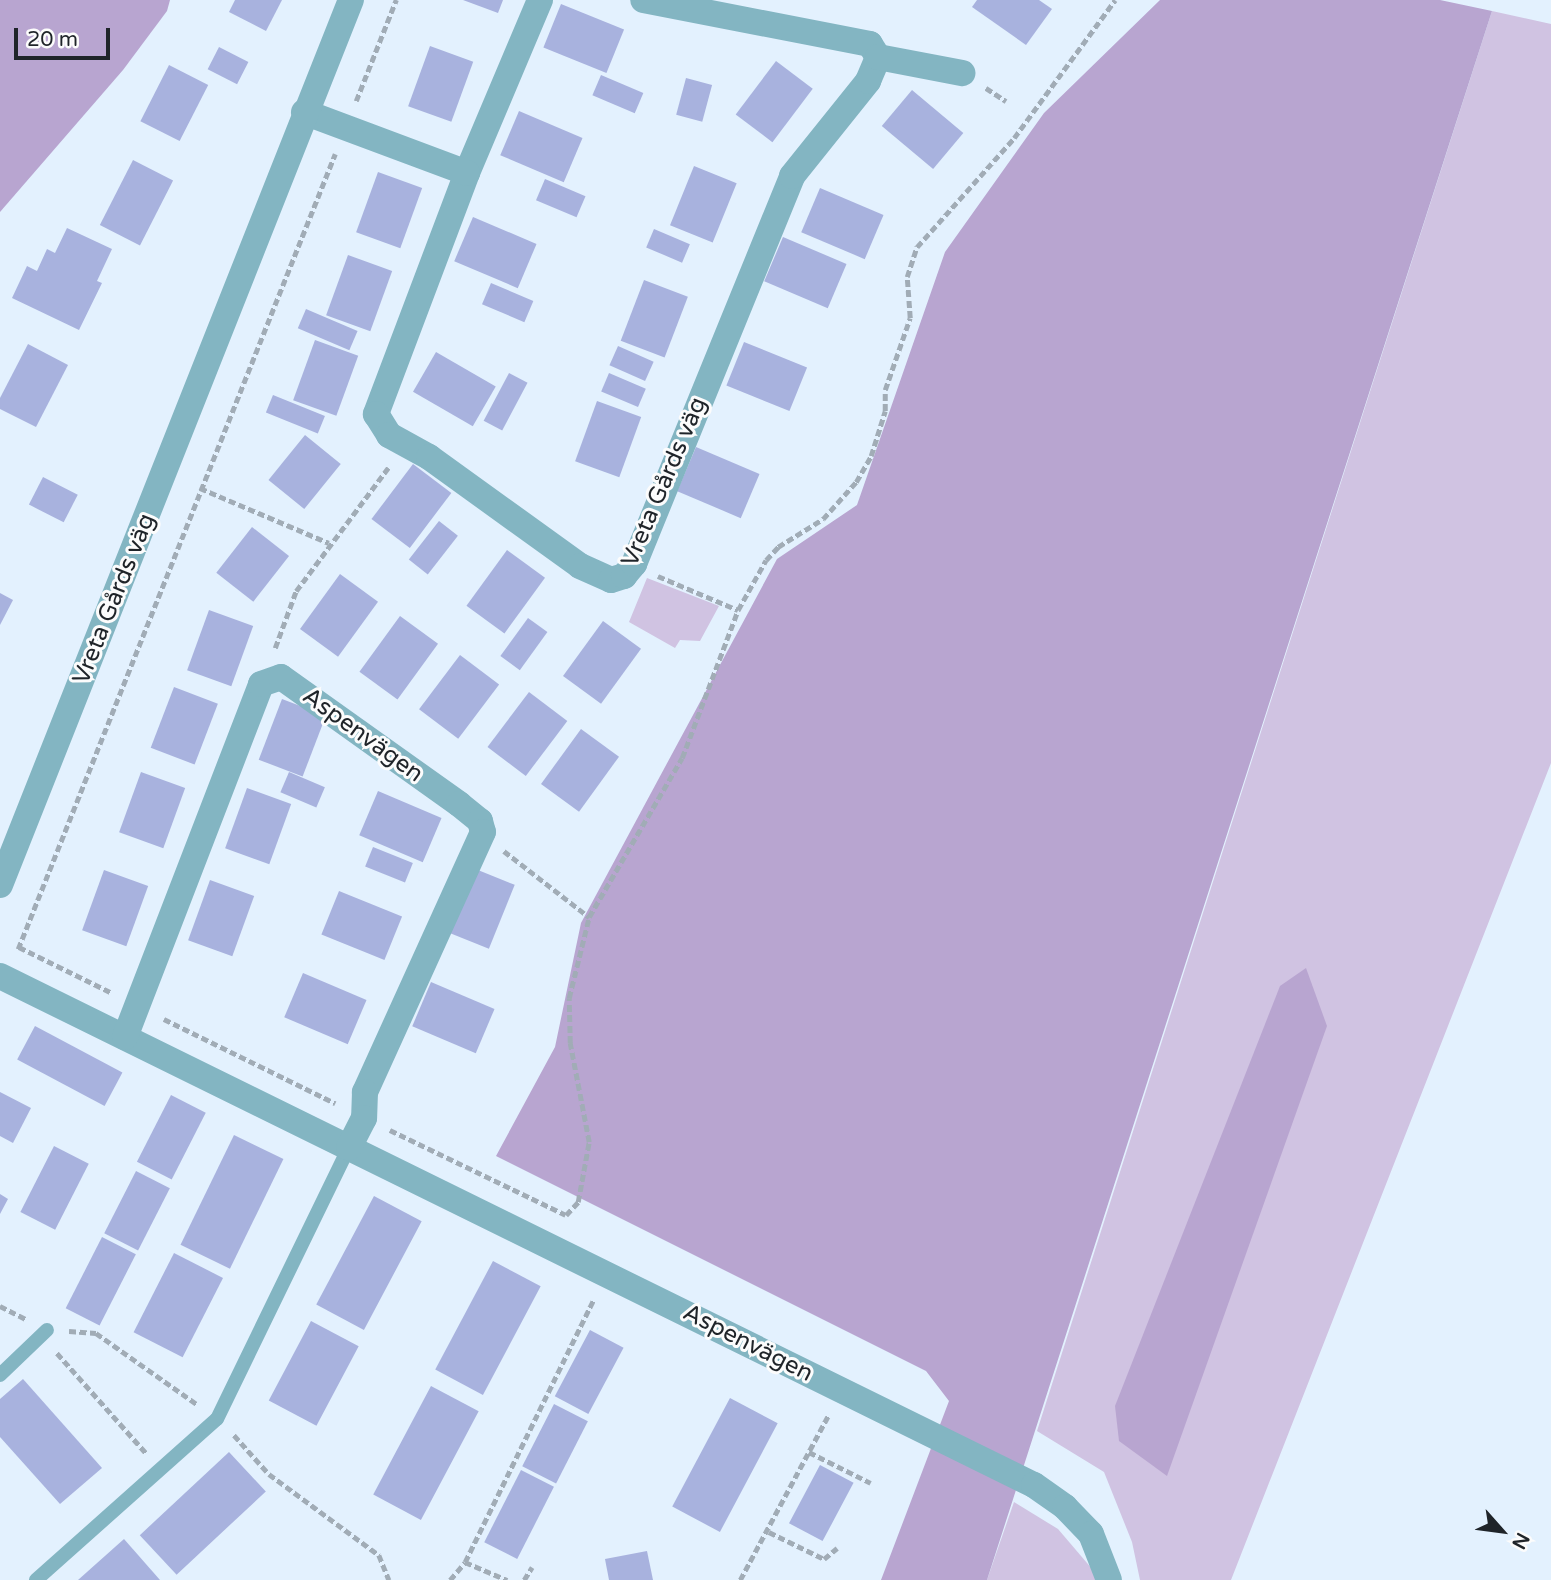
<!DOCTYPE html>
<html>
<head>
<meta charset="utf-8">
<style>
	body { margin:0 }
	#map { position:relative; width:1551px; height:1580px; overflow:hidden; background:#e3f1fe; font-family:"Varela Round",sans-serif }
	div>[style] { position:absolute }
	.green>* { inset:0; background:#d0c3e2 }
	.forest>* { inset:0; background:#b8a5d0 }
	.building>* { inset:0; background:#a8b2de; transform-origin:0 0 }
	.path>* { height:4.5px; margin-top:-2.25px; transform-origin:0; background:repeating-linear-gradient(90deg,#a1acb6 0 7px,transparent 0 10.5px) }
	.service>* { height:14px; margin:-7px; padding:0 7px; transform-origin:7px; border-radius:7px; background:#83b5c2 }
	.minor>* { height:26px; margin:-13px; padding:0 13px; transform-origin:13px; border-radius:13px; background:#83b5c2 }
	span { translate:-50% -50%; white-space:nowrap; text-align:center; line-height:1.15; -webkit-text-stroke:6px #fcfcfc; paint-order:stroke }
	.street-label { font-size:24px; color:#1f2429 }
	.north { position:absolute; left:1467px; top:1496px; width:70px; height:70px; -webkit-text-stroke:5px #fcfcfc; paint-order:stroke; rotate:118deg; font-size:19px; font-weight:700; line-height:28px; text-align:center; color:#1f2429 }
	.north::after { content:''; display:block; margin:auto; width:24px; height:32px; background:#1f2429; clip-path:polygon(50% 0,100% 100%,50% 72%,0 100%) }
	.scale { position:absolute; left:14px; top:28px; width:96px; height:32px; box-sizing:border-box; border:4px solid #1f2429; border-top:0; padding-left:9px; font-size:21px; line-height:24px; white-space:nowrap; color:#1f2429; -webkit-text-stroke:5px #fcfcfc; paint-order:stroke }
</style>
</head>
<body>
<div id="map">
	<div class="green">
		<div style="clip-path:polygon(1492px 11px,1551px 24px,1551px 763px,1231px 1580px,1140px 1580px,1132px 1542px,1104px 1472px,1037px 1431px)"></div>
		<div style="clip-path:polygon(647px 578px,719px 606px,700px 641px,680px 640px,675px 648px,629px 622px)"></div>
		<div style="clip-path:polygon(1014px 1502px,1058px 1529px,1093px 1570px,1096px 1580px,987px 1580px)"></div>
	</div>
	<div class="forest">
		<div style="clip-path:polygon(0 0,170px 0,167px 11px,123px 70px,0 212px)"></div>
		<div style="clip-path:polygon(1160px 0,1440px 0,1492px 11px,987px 1580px,881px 1580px,949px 1401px,926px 1371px,496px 1156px,555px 1047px,581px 923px,777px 559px,857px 505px,945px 252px,1044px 113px)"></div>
		<div style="clip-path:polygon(1306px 968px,1327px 1026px,1167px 1476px,1119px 1441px,1115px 1406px,1280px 986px)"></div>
	</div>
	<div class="building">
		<div style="clip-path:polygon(235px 0,282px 0,266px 31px,229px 12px)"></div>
		<div style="clip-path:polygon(463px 0,503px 0,498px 13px)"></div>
		<div style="clip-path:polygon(977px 0,1039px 0,1052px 9px,1026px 45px,972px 7px)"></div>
		<div style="left:561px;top:4px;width:68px;height:47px;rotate:22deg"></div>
		<div style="left:430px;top:46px;width:46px;height:64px;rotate:20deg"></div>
		<div style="left:219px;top:47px;width:33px;height:25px;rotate:27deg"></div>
		<div style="left:776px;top:61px;width:46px;height:67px;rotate:37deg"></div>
		<div style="left:169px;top:65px;width:44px;height:63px;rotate:27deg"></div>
		<div style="left:601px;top:75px;width:46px;height:22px;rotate:23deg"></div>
		<div style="left:686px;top:78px;width:27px;height:38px;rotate:15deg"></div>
		<div style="left:912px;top:90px;width:67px;height:47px;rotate:40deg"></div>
		<div style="left:519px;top:111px;width:69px;height:48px;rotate:23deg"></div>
		<div style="left:133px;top:160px;width:45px;height:73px;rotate:27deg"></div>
		<div style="left:694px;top:166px;width:46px;height:64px;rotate:22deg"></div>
		<div style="left:378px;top:172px;width:47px;height:64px;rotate:20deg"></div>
		<div style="left:545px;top:179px;width:44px;height:23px;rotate:23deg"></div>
		<div style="left:820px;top:188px;width:69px;height:48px;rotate:23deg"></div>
		<div style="left:473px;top:217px;width:69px;height:48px;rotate:23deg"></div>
		<div style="clip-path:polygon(67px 228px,112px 249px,97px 281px,102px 283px,79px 330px,12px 298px,27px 266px,37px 271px,47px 249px,55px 253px)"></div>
		<div style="left:654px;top:229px;width:39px;height:20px;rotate:23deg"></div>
		<div style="left:783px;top:237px;width:69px;height:48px;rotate:23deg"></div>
		<div style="left:348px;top:255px;width:47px;height:64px;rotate:20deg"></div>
		<div style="left:644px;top:280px;width:47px;height:65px;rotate:21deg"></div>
		<div style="left:491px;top:283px;width:46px;height:23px;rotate:23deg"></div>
		<div style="left:306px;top:309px;width:56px;height:21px;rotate:23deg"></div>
		<div style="left:315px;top:340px;width:46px;height:64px;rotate:20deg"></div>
		<div style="left:744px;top:342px;width:68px;height:47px;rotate:22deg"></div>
		<div style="clip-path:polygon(28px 344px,68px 365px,36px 427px,0 409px,0 398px)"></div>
		<div style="left:618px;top:346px;width:39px;height:21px;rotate:24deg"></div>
		<div style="left:436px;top:352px;width:69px;height:46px;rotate:30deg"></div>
		<div style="left:509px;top:373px;width:21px;height:54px;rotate:28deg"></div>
		<div style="left:609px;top:373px;width:40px;height:20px;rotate:23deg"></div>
		<div style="left:273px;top:395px;width:56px;height:19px;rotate:22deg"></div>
		<div style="left:597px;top:401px;width:47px;height:64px;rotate:20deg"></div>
		<div style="left:305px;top:435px;width:46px;height:58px;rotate:39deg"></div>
		<div style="left:696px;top:447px;width:69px;height:48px;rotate:23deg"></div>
		<div style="left:413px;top:464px;width:48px;height:69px;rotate:37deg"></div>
		<div style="left:43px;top:477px;width:39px;height:31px;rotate:27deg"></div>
		<div style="left:439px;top:521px;width:24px;height:49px;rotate:38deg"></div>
		<div style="left:252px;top:527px;width:47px;height:58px;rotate:38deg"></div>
		<div style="left:507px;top:550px;width:47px;height:69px;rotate:36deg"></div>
		<div style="left:340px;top:574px;width:47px;height:68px;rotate:36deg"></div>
		<div style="clip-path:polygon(0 593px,13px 600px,0 625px)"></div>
		<div style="left:209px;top:610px;width:47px;height:64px;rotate:20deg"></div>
		<div style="left:400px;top:616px;width:47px;height:69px;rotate:36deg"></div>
		<div style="left:528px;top:618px;width:24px;height:47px;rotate:36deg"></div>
		<div style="left:603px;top:621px;width:47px;height:68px;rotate:36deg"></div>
		<div style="left:460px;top:655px;width:49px;height:68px;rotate:37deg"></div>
		<div style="left:174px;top:687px;width:47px;height:65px;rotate:21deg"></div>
		<div style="left:529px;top:692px;width:48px;height:69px;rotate:37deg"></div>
		<div style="left:282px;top:699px;width:47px;height:65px;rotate:21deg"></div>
		<div style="left:581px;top:729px;width:47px;height:68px;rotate:36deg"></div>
		<div style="left:141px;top:772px;width:47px;height:64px;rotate:20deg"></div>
		<div style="left:289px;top:772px;width:39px;height:22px;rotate:23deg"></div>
		<div style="left:247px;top:788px;width:47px;height:64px;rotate:20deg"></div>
		<div style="left:378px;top:791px;width:69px;height:48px;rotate:23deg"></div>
		<div style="left:373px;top:847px;width:43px;height:21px;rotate:22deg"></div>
		<div style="left:473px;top:868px;width:45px;height:69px;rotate:22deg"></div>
		<div style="left:104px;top:870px;width:47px;height:64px;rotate:20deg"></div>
		<div style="left:210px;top:880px;width:47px;height:64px;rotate:20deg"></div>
		<div style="left:339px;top:891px;width:68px;height:47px;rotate:22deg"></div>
		<div style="left:303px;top:973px;width:69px;height:48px;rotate:23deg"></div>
		<div style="left:431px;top:982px;width:69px;height:48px;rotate:23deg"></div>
		<div style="left:35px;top:1026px;width:99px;height:38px;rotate:28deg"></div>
		<div style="clip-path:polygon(0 1092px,31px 1108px,13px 1143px,0 1136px)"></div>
		<div style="left:171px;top:1095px;width:39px;height:75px;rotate:27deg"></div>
		<div style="left:234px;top:1135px;width:55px;height:122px;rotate:26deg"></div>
		<div style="left:54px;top:1146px;width:39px;height:74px;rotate:27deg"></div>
		<div style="left:136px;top:1171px;width:38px;height:70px;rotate:27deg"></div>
		<div style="clip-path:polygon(0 1194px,8px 1199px,0 1214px)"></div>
		<div style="left:374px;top:1196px;width:54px;height:123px;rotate:28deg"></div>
		<div style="left:102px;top:1237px;width:38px;height:80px;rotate:27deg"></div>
		<div style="left:174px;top:1253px;width:55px;height:89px;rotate:27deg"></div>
		<div style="left:493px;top:1261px;width:54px;height:123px;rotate:28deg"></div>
		<div style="left:311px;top:1321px;width:54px;height:90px;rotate:28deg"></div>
		<div style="left:590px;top:1330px;width:38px;height:75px;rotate:28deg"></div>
		<div style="clip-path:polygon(23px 1379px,102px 1468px,60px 1504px,0 1437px,0 1399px)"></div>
		<div style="left:431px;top:1386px;width:54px;height:123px;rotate:28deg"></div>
		<div style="left:730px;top:1398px;width:54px;height:123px;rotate:28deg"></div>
		<div style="left:554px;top:1404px;width:38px;height:70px;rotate:27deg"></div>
		<div style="left:229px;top:1452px;width:54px;height:122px;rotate:47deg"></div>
		<div style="left:820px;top:1465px;width:38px;height:66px;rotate:28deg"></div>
		<div style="left:521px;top:1470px;width:37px;height:81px;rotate:27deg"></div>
		<div style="clip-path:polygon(124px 1539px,160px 1580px,78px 1580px)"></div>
		<div style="clip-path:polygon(647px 1551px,653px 1580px,609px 1580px,605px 1559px)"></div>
	</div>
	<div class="path">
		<div style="left:986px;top:88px;width:24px;rotate:33deg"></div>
		<div style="left:356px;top:101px;width:109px;rotate:-68.4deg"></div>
		<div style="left:200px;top:488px;width:140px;rotate:23.1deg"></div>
		<div style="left:658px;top:576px;width:87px;rotate:23deg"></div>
		<div style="left:275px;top:648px;width:61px;rotate:-69.8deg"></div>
		<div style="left:296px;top:591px;width:154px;rotate:-53.2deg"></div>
		<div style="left:504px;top:851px;width:108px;rotate:37.8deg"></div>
		<div style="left:19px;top:947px;width:104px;rotate:26.3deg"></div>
		<div style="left:18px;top:949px;width:856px;rotate:-68.26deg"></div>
		<div style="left:164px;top:1019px;width:191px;rotate:26.2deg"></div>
		<div style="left:390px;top:1130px;width:195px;rotate:25.8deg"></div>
		<div style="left:566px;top:1215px;width:18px;rotate:-47deg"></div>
		<div style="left:578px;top:1202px;width:61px;rotate:-79.6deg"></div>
		<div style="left:589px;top:1142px;width:101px;rotate:-100.9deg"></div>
		<div style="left:570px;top:1043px;width:45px;rotate:-91.3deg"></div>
		<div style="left:569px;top:998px;width:83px;rotate:-76.1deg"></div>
		<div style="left:589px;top:917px;width:184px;rotate:-59.7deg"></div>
		<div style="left:682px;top:758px;width:158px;rotate:-69.3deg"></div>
		<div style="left:738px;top:610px;width:57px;rotate:-60.8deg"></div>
		<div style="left:766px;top:560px;width:18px;rotate:-47deg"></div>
		<div style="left:778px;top:547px;width:53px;rotate:-31.9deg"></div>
		<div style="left:823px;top:519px;width:50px;rotate:-48.3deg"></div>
		<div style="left:856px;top:482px;width:30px;rotate:-60deg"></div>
		<div style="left:871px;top:456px;width:47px;rotate:-72.7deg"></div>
		<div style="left:885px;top:411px;width:21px;rotate:-90deg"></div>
		<div style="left:885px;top:390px;width:76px;rotate:-70.9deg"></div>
		<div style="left:910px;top:318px;width:41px;rotate:-94.2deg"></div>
		<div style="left:907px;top:277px;width:32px;rotate:-72deg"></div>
		<div style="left:917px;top:247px;width:146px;rotate:-48.3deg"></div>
		<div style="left:1014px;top:138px;width:171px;rotate:-53.8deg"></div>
		<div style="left:0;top:1306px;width:30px;rotate:27deg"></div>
		<div style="left:69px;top:1331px;width:27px;rotate:4deg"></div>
		<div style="left:96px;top:1333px;width:125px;rotate:35.2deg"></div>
		<div style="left:57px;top:1353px;width:134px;rotate:48.3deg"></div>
		<div style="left:234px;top:1435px;width:52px;rotate:48.1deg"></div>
		<div style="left:269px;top:1474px;width:137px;rotate:36.4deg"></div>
		<div style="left:379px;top:1555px;width:27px;rotate:68deg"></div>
		<div style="left:809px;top:1452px;width:69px;rotate:26.6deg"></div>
		<div style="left:769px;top:1532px;width:61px;rotate:26.1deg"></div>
		<div style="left:824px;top:1559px;width:17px;rotate:-40deg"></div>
		<div style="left:465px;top:1562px;width:46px;rotate:23.2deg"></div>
		<div style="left:450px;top:1580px;width:23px;rotate:-50deg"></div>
		<div style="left:465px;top:1562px;width:293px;rotate:-63.9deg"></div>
		<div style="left:524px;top:1580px;width:15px;rotate:-58deg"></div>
		<div style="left:740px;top:1580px;width:186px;rotate:-61.8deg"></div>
	</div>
	<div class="service">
		<div style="left:0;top:1375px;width:65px;rotate:-43.8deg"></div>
		<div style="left:36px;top:1580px;width:242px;rotate:-41.7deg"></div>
		<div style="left:217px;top:1419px;width:302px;rotate:-64.1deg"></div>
	</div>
	<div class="minor">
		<div style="left:540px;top:0;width:188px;rotate:112.9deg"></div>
		<div style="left:467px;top:173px;width:258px;rotate:110.7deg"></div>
		<div style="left:376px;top:414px;width:25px;rotate:58deg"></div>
		<div style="left:389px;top:435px;width:46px;rotate:28.8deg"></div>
		<div style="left:429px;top:457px;width:186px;rotate:35.8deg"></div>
		<div style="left:580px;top:566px;width:34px;rotate:24deg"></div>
		<div style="left:611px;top:580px;width:14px;rotate:-17deg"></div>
		<div style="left:624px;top:576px;width:16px;rotate:-50deg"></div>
		<div style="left:634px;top:564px;width:419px;rotate:-67.8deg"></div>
		<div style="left:792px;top:176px;width:122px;rotate:-51.3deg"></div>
		<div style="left:868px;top:81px;width:26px;rotate:-67deg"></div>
		<div style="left:878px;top:57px;width:15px;rotate:-122deg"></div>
		<div style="left:870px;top:44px;width:231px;rotate:-169deg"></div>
		<div style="left:878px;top:57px;width:86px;rotate:10.8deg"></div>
		<div style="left:304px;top:112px;width:174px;rotate:20.5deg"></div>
		<div style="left:0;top:885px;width:952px;rotate:-68.37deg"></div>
		<div style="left:0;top:976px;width:1152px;rotate:26.21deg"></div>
		<div style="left:1034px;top:1485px;width:38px;rotate:35deg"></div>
		<div style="left:1065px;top:1507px;width:37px;rotate:46deg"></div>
		<div style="left:1091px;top:1534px;width:49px;rotate:68.6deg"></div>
		<div style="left:125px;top:1037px;width:378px;rotate:-68.9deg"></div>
		<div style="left:261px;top:684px;width:21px;rotate:-19deg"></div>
		<div style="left:281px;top:677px;width:219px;rotate:35.5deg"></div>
		<div style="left:459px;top:804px;width:27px;rotate:39deg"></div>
		<div style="left:480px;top:821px;width:11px;rotate:75deg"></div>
		<div style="left:483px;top:832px;width:286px;rotate:114.4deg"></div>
		<div style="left:365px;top:1092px;width:26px;rotate:92deg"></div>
		<div style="left:364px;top:1118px;width:33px;rotate:117deg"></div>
	</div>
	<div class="street-label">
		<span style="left:664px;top:482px;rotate:-67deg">Vreta Gårds väg</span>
		<span style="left:114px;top:599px;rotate:-68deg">Vreta Gårds väg</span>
		<span style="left:363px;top:735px;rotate:36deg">Aspenvägen</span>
		<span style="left:748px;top:1343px;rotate:27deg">Aspenvägen</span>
	</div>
	<div class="north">N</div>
	<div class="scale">20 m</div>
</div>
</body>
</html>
